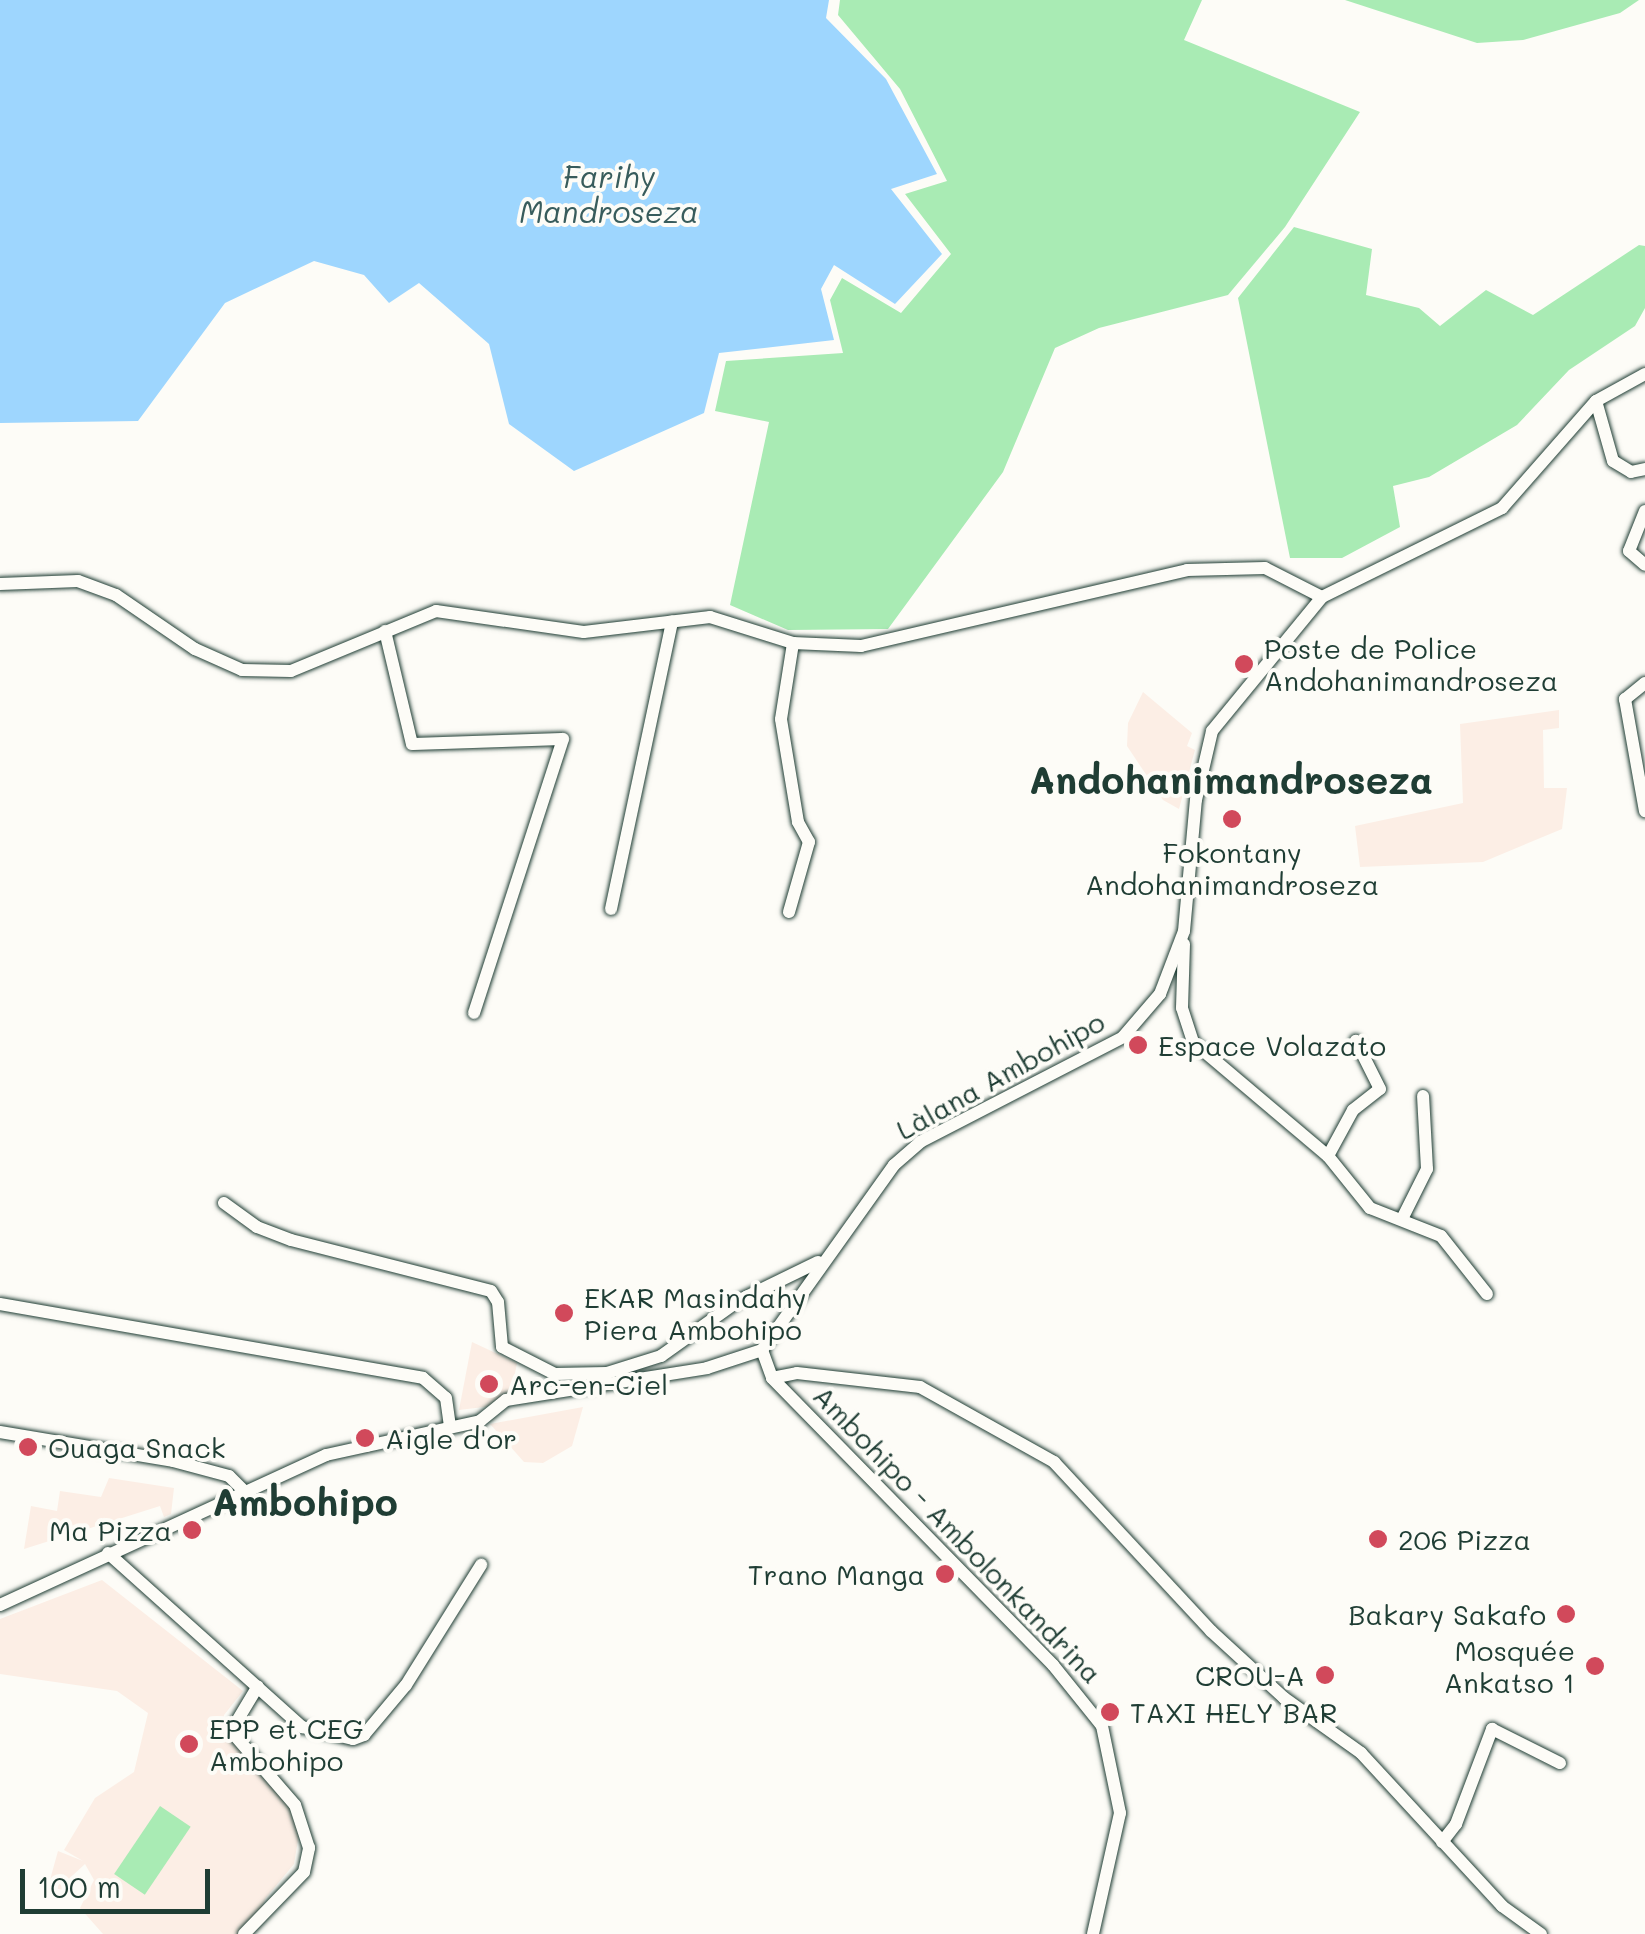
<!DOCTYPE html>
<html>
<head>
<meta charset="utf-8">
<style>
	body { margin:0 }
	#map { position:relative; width:1645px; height:1934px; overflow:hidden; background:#fdfcf7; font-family:Mali,sans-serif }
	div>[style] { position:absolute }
	.built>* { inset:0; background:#fceee5 }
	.green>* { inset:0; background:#a9ebb4; transform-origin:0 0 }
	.water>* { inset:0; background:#9ed6fe }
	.roads { filter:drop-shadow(0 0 2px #1f3d34) drop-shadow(0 0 2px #1f3d34) }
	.minor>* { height:12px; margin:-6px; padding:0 6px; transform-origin:6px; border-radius:6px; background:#fdfcf7 }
	.dots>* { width:28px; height:28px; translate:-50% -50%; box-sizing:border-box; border:5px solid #fdfcf7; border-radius:50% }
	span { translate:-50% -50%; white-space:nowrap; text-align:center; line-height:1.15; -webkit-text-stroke:8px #fdfcf7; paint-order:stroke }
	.poi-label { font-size:28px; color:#1f3d34 }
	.left { translate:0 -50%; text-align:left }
	.right { translate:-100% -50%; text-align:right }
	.street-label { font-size:28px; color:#1f3d34 }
	.water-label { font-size:30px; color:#385c5c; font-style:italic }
	.district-label { font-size:38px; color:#1f3d34; font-weight:700 }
	.scale { position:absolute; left:20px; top:1869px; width:190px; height:45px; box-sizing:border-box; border:5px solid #1f3d34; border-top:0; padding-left:12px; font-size:30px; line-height:35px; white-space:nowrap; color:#1f3d34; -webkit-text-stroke:8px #fdfcf7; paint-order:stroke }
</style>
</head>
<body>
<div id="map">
	<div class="built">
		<div style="clip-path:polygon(1143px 692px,1192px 733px,1187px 746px,1195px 750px,1179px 809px,1163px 800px,1127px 746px,1128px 723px)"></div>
		<div style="clip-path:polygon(1559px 710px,1559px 728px,1543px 730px,1544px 788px,1567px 788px,1562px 829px,1483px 862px,1360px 867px,1355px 826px,1463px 803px,1460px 724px)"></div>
		<div style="clip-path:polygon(472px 1342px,517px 1363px,509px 1404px,459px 1410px)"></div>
		<div style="clip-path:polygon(583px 1407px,572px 1446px,543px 1463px,524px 1462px,490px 1424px)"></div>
		<div style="clip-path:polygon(109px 1478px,174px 1488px,171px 1514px,164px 1517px,160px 1506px,24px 1549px,31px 1506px,57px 1511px,60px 1491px,101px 1497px)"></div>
		<div style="clip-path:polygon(102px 1580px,243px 1691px,224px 1715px,224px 1730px,292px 1808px,299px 1834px,294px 1864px,265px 1899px,260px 1918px,239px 1934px,103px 1934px,80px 1908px,94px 1880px,85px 1864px,72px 1876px,78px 1883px,74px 1892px,48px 1887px,58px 1851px,83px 1861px,64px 1850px,95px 1798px,134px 1772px,148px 1713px,117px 1691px,0 1674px,0 1619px)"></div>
	</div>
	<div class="green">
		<div style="clip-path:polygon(840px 0,1202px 0,1184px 40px,1360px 112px,1285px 227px,1228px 295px,1099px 328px,1055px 348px,1003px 472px,888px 629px,788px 630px,730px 605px,769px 422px,715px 411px,726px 361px,843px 353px,830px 300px,842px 278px,901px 313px,951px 254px,905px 194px,947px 181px,900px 89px,838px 15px)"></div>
		<div style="clip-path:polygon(1345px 0,1639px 0,1620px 13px,1523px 40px,1477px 43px)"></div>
		<div style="clip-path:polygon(1294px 227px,1372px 249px,1366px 295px,1419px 308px,1440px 326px,1486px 290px,1533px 315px,1639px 245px,1645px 246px,1645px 308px,1635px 326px,1569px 370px,1517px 425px,1429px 477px,1393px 486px,1400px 527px,1342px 558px,1290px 558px,1238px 298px)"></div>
		<div style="left:160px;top:1806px;width:37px;height:82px;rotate:34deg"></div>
	</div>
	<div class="water">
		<div style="clip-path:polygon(0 0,829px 0,826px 18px,886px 79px,937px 174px,891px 189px,942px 254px,895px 304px,834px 265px,821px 289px,834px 340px,719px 353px,704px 413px,574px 471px,509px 424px,489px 344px,419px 283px,389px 303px,364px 275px,314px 261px,225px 303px,138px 421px,0 423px)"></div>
	</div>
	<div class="roads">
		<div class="minor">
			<div style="left:1596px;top:401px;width:62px;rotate:74.2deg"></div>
			<div style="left:1613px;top:461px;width:21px;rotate:31deg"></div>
			<div style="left:1631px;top:472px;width:14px;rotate:-12deg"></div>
			<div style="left:1645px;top:511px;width:43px;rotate:111.8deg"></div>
			<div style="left:1629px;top:551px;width:21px;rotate:41deg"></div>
			<div style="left:0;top:584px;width:78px;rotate:-2.2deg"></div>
			<div style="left:78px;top:581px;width:40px;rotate:20.2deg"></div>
			<div style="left:116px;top:595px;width:96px;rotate:34.4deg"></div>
			<div style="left:195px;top:649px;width:51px;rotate:24.1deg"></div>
			<div style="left:242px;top:670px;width:49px;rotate:1.2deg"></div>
			<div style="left:291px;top:671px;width:157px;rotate:-22.5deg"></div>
			<div style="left:436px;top:611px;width:149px;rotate:8.1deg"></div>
			<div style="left:584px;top:632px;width:127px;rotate:-6.8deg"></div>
			<div style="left:710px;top:617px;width:87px;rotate:17.4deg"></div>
			<div style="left:793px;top:643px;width:68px;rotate:2.5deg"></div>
			<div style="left:861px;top:646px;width:335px;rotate:-13.1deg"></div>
			<div style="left:1187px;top:570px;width:78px;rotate:-1.5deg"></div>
			<div style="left:1265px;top:568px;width:64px;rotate:27deg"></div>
			<div style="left:385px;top:631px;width:116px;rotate:76.6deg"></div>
			<div style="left:412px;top:744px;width:151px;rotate:-1.9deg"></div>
			<div style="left:563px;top:739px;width:288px;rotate:108deg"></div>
			<div style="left:1645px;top:683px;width:26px;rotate:141deg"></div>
			<div style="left:1625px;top:699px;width:114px;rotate:79.9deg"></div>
			<div style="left:611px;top:909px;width:294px;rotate:-78deg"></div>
			<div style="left:789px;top:912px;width:73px;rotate:-74.1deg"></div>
			<div style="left:809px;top:842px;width:23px;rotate:-119deg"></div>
			<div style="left:798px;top:822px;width:104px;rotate:-99.4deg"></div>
			<div style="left:781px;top:719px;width:77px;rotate:-81deg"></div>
			<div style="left:1184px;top:944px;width:64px;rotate:91.8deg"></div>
			<div style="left:1182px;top:1008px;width:36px;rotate:72deg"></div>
			<div style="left:1193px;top:1042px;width:177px;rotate:40.2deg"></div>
			<div style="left:1328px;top:1156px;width:67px;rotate:51.1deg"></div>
			<div style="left:1370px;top:1208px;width:76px;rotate:21.5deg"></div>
			<div style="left:1441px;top:1236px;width:74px;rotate:51.6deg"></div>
			<div style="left:1328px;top:1156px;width:52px;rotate:-61.5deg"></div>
			<div style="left:1353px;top:1110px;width:34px;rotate:-38deg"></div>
			<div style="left:1380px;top:1089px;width:54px;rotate:-116.6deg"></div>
			<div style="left:224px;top:1203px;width:41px;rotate:36deg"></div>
			<div style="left:257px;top:1227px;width:36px;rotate:21deg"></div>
			<div style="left:291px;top:1240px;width:206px;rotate:14.3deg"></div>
			<div style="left:491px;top:1291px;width:13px;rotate:58deg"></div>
			<div style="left:498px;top:1302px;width:45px;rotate:84.9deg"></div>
			<div style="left:502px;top:1347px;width:59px;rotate:27deg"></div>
			<div style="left:555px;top:1374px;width:52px;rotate:-1.1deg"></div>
			<div style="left:607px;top:1373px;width:57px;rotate:-17.5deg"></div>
			<div style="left:661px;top:1356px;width:95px;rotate:-35.5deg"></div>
			<div style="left:738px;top:1301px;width:89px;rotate:-26deg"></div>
			<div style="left:1402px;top:1219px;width:56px;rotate:-63.4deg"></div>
			<div style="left:1427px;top:1169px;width:73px;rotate:-93.1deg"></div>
			<div style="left:0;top:1304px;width:429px;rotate:9.9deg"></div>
			<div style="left:423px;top:1378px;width:30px;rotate:41deg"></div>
			<div style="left:446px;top:1398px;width:29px;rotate:82deg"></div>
			<div style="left:762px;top:1350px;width:227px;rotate:-54.5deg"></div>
			<div style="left:894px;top:1165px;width:35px;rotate:-41deg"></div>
			<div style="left:920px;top:1142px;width:229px;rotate:-27.3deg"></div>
			<div style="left:1123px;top:1037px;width:57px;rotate:-49.3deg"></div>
			<div style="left:1160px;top:994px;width:67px;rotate:-69.1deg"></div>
			<div style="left:1184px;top:931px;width:132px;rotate:-84.8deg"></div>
			<div style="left:1196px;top:800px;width:71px;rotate:-76.9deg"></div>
			<div style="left:1212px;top:731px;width:173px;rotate:-50.6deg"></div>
			<div style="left:1322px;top:597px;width:201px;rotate:-26.3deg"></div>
			<div style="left:1502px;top:508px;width:142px;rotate:-48.7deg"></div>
			<div style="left:1596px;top:401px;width:56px;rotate:-28.9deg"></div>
			<div style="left:762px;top:1350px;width:30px;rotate:70deg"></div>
			<div style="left:772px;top:1378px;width:402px;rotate:45.6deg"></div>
			<div style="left:1053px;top:1665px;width:78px;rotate:51.2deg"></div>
			<div style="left:1102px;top:1726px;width:89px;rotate:78.3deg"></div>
			<div style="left:1120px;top:1813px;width:124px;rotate:102.6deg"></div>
			<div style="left:772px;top:1378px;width:25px;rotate:-11deg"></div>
			<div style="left:797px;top:1373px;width:124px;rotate:6.5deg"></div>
			<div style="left:920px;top:1387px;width:154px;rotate:29.2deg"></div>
			<div style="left:1054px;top:1462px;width:231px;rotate:47.1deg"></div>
			<div style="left:1211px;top:1631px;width:99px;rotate:42.5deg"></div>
			<div style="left:1284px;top:1698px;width:95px;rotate:35.5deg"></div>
			<div style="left:1361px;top:1753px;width:208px;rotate:47.3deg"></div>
			<div style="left:1502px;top:1906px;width:48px;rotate:35.7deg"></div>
			<div style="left:0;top:1432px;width:175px;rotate:9.5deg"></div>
			<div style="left:173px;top:1461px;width:58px;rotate:15deg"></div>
			<div style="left:229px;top:1476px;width:21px;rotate:45deg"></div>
			<div style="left:108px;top:1553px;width:261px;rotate:41.9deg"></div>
			<div style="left:302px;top:1727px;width:52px;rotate:13.2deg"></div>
			<div style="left:353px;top:1739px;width:12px;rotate:-20deg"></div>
			<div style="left:364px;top:1735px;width:65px;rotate:-50deg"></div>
			<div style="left:406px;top:1685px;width:142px;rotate:-58deg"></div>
			<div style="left:0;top:1605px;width:359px;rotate:-24.7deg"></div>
			<div style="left:326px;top:1455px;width:158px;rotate:-12.4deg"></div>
			<div style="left:480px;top:1421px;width:33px;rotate:-39deg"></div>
			<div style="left:506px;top:1400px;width:204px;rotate:-9deg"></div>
			<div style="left:707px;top:1368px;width:58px;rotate:-18.1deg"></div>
			<div style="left:1442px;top:1842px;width:23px;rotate:-52deg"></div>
			<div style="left:1456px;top:1824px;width:102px;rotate:-69.2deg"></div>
			<div style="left:1492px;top:1729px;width:76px;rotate:26.6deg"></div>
			<div style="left:244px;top:1934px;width:86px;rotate:-45.9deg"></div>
			<div style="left:304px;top:1872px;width:25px;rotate:-78deg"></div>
			<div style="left:309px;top:1848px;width:45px;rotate:-108deg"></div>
			<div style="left:295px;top:1805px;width:98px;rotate:-130.9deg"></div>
			<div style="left:231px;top:1731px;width:52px;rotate:-59deg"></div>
		</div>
	</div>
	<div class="dots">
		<div style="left:1244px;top:664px;background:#d1495b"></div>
		<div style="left:1232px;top:819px;background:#d1495b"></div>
		<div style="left:1138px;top:1045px;background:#d1495b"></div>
		<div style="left:564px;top:1313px;background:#d1495b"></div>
		<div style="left:489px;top:1384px;background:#d1495b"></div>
		<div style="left:365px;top:1438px;background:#d1495b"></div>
		<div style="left:28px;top:1447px;background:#d1495b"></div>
		<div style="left:192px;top:1530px;background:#d1495b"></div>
		<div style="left:1378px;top:1539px;background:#d1495b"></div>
		<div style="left:945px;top:1574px;background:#d1495b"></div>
		<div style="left:1566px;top:1614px;background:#d1495b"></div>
		<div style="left:1595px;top:1666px;background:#d1495b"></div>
		<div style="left:1325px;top:1675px;background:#d1495b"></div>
		<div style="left:1110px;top:1712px;background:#d1495b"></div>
		<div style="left:189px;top:1744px;background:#d1495b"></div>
	</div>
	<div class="poi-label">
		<span class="left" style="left:1264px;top:664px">Poste de Police<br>Andohanimandroseza</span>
		<span style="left:1232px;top:868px">Fokontany<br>Andohanimandroseza</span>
		<span class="left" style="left:1158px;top:1045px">Espace Volazato</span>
		<span class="left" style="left:584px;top:1313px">EKAR Masindahy<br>Piera Ambohipo</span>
		<span class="left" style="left:509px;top:1384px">Arc-en-Ciel</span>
		<span class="left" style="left:385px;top:1438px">Aigle d'or</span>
		<span class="left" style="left:48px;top:1447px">Ouaga Snack</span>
		<span class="right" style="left:172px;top:1530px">Ma Pizza</span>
		<span class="left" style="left:1398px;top:1539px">206 Pizza</span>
		<span class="right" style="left:925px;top:1574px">Trano Manga</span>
		<span class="right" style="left:1546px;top:1614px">Bakary Sakafo</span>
		<span class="right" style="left:1575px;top:1666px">Mosquée<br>Ankatso 1</span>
		<span class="right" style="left:1305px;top:1675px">CROU-A</span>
		<span class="left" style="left:1130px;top:1712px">TAXI HELY BAR</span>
		<span class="left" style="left:209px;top:1744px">EPP et CEG<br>Ambohipo</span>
	</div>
	<div class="street-label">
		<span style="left:1000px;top:1075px;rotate:-29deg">Làlana Ambohipo</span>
		<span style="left:958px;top:1534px;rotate:46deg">Ambohipo - Ambolonkandrina</span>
	</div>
	<div class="water-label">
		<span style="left:609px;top:193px">Farihy<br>Mandroseza</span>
	</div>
	<div class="district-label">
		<span style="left:1231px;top:780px">Andohanimandroseza</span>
		<span style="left:305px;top:1502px">Ambohipo</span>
	</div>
	<div class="scale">100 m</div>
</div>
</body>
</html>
